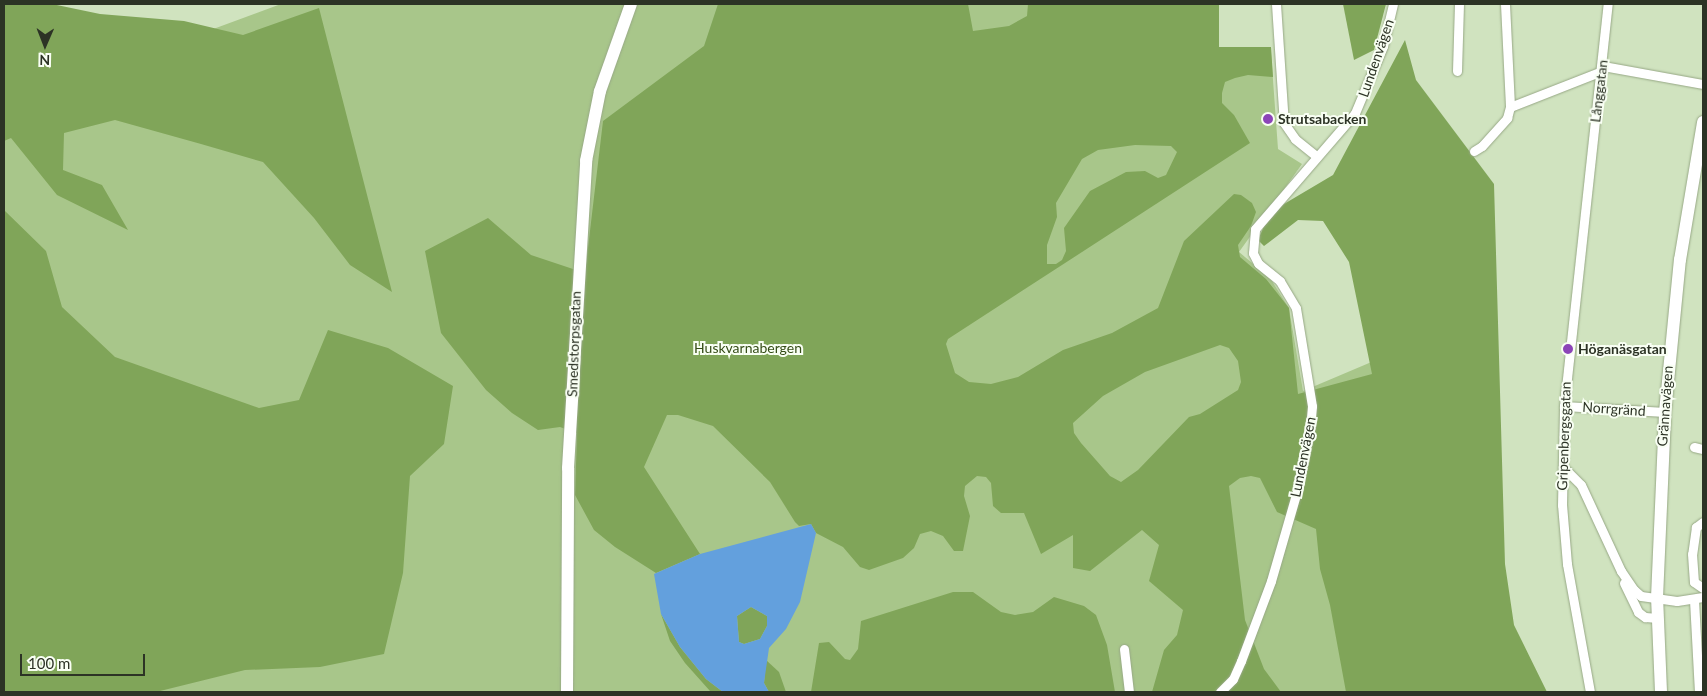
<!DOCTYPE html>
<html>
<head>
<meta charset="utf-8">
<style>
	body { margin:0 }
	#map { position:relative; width:1707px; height:696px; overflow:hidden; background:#d0e3bf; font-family:Lato,sans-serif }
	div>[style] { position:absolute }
	.green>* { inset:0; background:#a8c68a }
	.forest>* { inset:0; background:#80a559 }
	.water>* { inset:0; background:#63a0dd }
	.roads { filter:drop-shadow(0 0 1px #97a886) drop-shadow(0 0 1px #97a886) }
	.street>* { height:9px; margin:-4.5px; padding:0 4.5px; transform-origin:4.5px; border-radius:4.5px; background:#fff }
	.secondary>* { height:12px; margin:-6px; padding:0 6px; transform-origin:6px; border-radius:6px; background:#fff }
	.dots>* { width:14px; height:14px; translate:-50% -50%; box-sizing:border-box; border:2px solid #f9fff4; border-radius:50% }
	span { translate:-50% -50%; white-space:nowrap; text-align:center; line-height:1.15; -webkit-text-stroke:4px #f9fff4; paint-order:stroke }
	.street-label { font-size:14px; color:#2c3325 }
	.poi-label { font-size:14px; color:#2c3325; font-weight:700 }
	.left { translate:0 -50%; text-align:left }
	.park-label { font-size:14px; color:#354d17 }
	.frame { position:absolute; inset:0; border:5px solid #2c3325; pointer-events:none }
	.north { position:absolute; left:20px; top:20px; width:50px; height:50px; -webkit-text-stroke:4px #f9fff4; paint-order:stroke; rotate:181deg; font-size:14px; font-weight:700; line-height:20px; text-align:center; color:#2c3325 }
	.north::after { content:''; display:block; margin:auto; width:18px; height:22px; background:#2c3325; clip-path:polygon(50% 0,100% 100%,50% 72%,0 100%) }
	.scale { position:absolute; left:20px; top:654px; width:125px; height:22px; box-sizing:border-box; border:2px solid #2c3325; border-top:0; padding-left:6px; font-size:15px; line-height:18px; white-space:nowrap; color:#2c3325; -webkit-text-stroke:4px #f9fff4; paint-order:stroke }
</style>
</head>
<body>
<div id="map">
	<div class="green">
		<div style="clip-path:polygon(281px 4px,1207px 4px,1213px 53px,1271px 52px,1278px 149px,1302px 164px,1239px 252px,1270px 278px,1289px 308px,1303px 391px,1388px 355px,1492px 692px,4px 692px,4px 129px,83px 77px)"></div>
	</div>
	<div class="forest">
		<div style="clip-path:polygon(4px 4px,52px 4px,100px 14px,184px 21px,243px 35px,319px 8px,392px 292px,350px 265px,314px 218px,263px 162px,201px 144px,115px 120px,64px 133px,63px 170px,102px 185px,128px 230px,57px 195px,11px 138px,4px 141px)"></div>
		<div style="clip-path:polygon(evenodd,718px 4px,968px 4px,973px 31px,1009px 26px,1027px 16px,1028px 4px,1219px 4px,1219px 47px,1271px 47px,1273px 77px,1248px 75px,1235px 78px,1225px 82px,1222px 93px,1222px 103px,1234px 115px,1250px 143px,948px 339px,946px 344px,955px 373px,969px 382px,991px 384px,1018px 377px,1063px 350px,1112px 333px,1158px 308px,1184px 241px,1234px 194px,1241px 195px,1252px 203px,1256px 212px,1251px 226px,1238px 245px,1240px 257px,1266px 279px,1289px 308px,1298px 394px,1372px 374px,1349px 262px,1323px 221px,1298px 220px,1264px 246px,1258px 240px,1267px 219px,1284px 204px,1333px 175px,1405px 40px,1416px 80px,1494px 184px,1505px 564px,1514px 625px,1547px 692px,1346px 692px,1330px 605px,1320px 569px,1316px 529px,1277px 512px,1260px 478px,1251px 476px,1240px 478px,1229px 486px,1245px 620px,1264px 669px,1281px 692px,1152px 692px,1164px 650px,1177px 635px,1183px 610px,1149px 581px,1159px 545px,1142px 530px,1090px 571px,1073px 568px,1073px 535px,1041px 554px,1024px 513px,1001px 513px,993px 506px,991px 483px,986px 477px,977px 476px,965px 486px,964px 496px,970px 516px,963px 551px,954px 551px,943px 536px,931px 531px,920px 534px,914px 548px,903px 558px,869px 570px,860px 567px,843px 547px,816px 533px,811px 524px,799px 526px,795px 522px,770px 482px,713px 426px,678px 415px,667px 415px,644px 467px,700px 554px,656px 573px,615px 547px,594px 530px,575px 495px,577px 433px,560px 427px,538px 430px,512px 413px,486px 390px,441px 333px,425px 251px,488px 218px,531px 255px,585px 273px,603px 121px,704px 46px,718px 4px,1135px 145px,1171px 146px,1177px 152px,1166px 175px,1158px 178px,1145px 171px,1126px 172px,1090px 191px,1064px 228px,1066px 251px,1062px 260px,1056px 264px,1047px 264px,1047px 245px,1057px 217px,1056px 203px,1082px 159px,1098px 150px,1135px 145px,718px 4px,1220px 345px,1229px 348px,1238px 361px,1241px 382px,1238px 390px,1200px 414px,1189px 417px,1138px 470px,1121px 482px,1110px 476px,1081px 443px,1074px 433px,1073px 423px,1103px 396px,1145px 372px,1220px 345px)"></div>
		<div style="clip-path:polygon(1343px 4px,1386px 4px,1374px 50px,1354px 60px)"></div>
		<div style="clip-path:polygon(4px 210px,46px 251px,62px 307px,115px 357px,259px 408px,299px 400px,328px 330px,388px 348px,453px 386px,444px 444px,410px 476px,403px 573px,384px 654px,320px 667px,245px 670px,156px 692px,4px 692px)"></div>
		<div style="clip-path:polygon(953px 592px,973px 592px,1001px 612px,1015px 615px,1033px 612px,1054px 597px,1084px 606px,1096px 615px,1107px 645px,1115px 692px,811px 692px,819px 643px,829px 642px,845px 659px,850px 660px,858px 649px,861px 621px)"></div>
		<div style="clip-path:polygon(751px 607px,767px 616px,767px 626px,760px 639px,744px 644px,739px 642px,737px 616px)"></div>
		<div style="clip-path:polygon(661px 614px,680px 647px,706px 679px,723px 692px,710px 691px,685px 663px,670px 641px)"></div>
		<div style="clip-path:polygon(766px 660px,779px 672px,786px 692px,769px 692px,764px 683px)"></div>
	</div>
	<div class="water">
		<div style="clip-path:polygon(evenodd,811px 524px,816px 533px,800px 602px,786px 629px,769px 648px,764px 683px,769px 692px,723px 692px,706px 679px,680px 647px,661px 614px,654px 574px,700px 554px,811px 524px,751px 607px,767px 616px,767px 626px,760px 639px,744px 644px,739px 642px,737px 616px,751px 607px)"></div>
	</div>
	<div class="roads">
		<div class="street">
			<div style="left:1276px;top:4px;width:119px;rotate:86.2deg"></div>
			<div style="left:1284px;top:123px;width:19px;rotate:55deg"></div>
			<div style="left:1295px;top:139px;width:28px;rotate:39deg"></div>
			<div style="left:1505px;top:4px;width:103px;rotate:87.2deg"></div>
			<div style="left:1603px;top:66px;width:102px;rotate:10.2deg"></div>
			<div style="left:1457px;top:71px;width:67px;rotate:-88.3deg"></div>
			<div style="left:1510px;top:107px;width:99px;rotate:-21.4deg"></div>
			<div style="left:1474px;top:151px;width:9px;rotate:-32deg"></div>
			<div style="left:1482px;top:146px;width:38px;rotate:-48deg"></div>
			<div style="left:1507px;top:118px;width:11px;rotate:-75deg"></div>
			<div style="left:1564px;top:406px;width:101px;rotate:3.4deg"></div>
			<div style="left:1694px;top:447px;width:9px;rotate:13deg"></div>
			<div style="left:1563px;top:467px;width:25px;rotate:45deg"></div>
			<div style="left:1581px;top:485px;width:95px;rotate:65.1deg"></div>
			<div style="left:1621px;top:571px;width:23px;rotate:56deg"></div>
			<div style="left:1634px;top:590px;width:9px;rotate:41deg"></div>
			<div style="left:1641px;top:596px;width:36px;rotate:8deg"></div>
			<div style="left:1677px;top:601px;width:26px;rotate:-9deg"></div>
			<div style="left:1703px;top:522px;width:9px;rotate:144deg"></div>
			<div style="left:1696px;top:527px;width:27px;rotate:98deg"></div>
			<div style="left:1692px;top:554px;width:28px;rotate:86deg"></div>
			<div style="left:1694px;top:582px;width:11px;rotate:34deg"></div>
			<div style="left:1624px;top:583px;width:32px;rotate:64deg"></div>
			<div style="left:1638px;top:612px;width:9px;rotate:36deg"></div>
			<div style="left:1645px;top:617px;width:13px;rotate:4deg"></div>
			<div style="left:1694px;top:600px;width:92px;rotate:86.9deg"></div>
			<div style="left:1124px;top:649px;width:43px;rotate:83.4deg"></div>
			<div style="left:1220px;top:692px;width:18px;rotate:-45deg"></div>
			<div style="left:1233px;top:679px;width:20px;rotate:-66deg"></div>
			<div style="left:1241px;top:661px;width:85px;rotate:-69.4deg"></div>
			<div style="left:1271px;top:581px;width:94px;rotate:-73.9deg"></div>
			<div style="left:1297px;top:491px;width:63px;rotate:-78.2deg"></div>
			<div style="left:1310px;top:429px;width:23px;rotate:-85deg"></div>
			<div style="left:1312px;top:406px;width:99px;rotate:-99.3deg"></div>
			<div style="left:1296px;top:308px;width:31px;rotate:-121deg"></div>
			<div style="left:1280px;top:281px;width:28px;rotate:-141deg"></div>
			<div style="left:1258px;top:263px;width:11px;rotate:-117deg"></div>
			<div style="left:1253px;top:253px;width:24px;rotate:-85deg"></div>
			<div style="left:1255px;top:229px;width:153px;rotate:-49.2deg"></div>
			<div style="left:1355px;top:113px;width:73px;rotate:-67.3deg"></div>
			<div style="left:1383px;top:46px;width:43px;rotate:-76.6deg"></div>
			<div style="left:1590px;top:692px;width:130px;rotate:-100.2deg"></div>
			<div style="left:1567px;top:564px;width:59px;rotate:-94.8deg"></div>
			<div style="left:1562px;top:505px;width:99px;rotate:-88.8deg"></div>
			<div style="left:1564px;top:406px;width:404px;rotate:-83.8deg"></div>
		</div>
		<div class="secondary">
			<div style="left:567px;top:692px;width:224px;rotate:-89.7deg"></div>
			<div style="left:568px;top:468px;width:308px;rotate:-86.6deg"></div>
			<div style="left:586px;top:161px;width:71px;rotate:-78.7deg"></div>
			<div style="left:600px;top:91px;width:92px;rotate:-70.4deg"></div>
			<div style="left:1661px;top:692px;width:94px;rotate:-92.4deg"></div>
			<div style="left:1657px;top:598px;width:186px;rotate:-87.5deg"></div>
			<div style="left:1665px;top:412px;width:153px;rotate:-84.4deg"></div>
			<div style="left:1680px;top:260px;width:140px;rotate:-80.5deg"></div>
		</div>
	</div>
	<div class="dots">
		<div style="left:1268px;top:119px;background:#8c45b8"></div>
		<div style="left:1568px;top:349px;background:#8c45b8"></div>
	</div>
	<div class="street-label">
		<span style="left:1376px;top:58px;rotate:-71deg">Lundenvägen</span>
		<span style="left:1599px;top:91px;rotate:-83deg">Långgatan</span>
		<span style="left:574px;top:344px;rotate:-88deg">Smedstorpsgatan</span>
		<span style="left:1665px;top:406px;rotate:-86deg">Grännavägen</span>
		<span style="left:1614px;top:409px;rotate:4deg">Norrgränd</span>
		<span style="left:1564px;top:436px;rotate:-88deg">Gripenbergsgatan</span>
		<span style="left:1303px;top:457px;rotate:-79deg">Lundenvägen</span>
	</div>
	<div class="poi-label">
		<span class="left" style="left:1278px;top:119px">Strutsabacken</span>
		<span class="left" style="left:1578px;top:349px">Höganäsgatan</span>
	</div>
	<div class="park-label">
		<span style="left:748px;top:348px">Huskvarnabergen</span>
	</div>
	<div class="frame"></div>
	<div class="north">N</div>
	<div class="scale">100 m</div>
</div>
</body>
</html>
